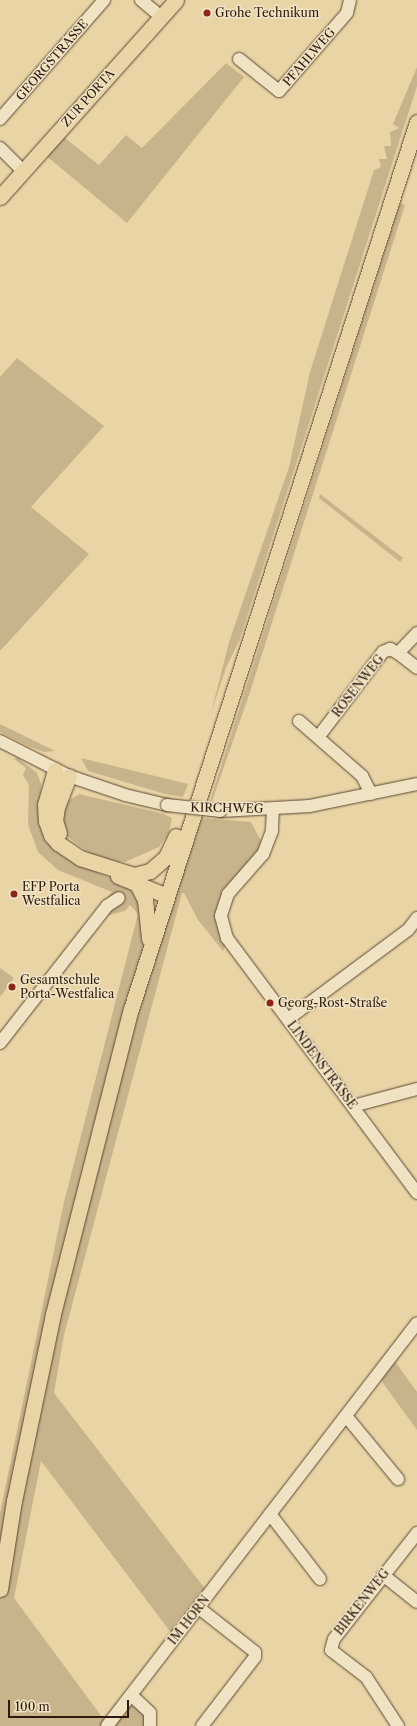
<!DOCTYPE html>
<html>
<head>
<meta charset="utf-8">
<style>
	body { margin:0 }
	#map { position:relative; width:417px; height:1726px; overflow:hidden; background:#e8d4a5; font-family:"Libre Caslon Text",serif }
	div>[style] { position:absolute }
	.green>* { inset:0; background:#c8b48b }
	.roads { filter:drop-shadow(0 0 1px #5c4832) drop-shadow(0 0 1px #5c4832) }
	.minor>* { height:12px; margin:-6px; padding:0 6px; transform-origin:6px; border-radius:6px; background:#f0e3c4 }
	.major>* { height:15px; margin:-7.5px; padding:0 7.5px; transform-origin:7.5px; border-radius:7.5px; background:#e8d4a5 }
	.bridges { filter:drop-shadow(0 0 1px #5c4832) drop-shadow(0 0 1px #5c4832) }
	.minor-bridge>* { height:12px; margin:-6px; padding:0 6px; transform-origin:6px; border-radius:6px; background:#f0e3c4 }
	.dots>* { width:11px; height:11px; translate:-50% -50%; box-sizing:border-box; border:2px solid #f0e3c4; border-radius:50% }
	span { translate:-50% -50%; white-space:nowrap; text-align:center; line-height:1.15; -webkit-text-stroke:3px #f0e3c4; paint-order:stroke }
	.poi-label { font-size:12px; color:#2d1a0c }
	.left { translate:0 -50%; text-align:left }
	.street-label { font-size:12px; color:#2d1a0c }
	.scale { position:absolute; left:8px; top:1700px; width:121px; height:18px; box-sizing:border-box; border:2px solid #2d1a0c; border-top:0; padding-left:5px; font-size:12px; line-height:14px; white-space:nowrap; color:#2d1a0c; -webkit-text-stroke:3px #f0e3c4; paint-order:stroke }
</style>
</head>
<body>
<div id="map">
	<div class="green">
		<div style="clip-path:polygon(226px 63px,244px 77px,127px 223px,44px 154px,61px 135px,99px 165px,126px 135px,142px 148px)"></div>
		<div style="clip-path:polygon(417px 67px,417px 86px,240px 639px,226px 668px,211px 713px,229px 642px,289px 467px,310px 372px,374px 170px,381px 167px,379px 159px,387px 159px,384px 146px,391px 146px,390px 132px,399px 128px,393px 124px)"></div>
		<div style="clip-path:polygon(400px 203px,405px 205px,249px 695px,212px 801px,210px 801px)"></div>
		<div style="clip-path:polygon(17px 358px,104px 426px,31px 507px,89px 554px,0 651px,0 377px)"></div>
		<div style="clip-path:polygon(320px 494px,403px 558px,400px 562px,319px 498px)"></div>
		<div style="clip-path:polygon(0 724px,55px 751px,44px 752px,28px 746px,0 732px)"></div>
		<div style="clip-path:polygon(18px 758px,37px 773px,41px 784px,39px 818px,43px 836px,50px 845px,63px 856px,90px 869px,125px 884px,164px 928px,202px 818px,251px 822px,262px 843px,264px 856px,230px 895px,225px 917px,229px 933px,223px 951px,198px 920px,184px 893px,182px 893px,64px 1335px,54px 1393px,206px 1590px,172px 1634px,41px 1461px,14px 1598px,105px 1721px,101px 1726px,0 1726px,0 1513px,64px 1202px,138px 914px,130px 905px,125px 911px,105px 916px,0 1050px,0 1038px,112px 892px,58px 870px,38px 852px,28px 825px,29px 785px,23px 775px,26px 768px,14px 759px)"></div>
		<div style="clip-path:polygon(81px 758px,188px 784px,183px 797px,165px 794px,88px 771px)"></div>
		<div style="clip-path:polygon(79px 794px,164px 814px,172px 818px,169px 832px,159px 847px,125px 862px,112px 861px,89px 853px,65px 835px,59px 822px,61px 810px,68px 801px)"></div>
		<div style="clip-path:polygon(0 968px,14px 978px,0 997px)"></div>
		<div style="clip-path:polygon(394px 1360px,417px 1392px,417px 1430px,380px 1379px)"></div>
		<div style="clip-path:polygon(140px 1705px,145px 1709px,145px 1726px,111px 1726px,128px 1706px)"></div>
	</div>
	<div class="roads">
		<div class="minor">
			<div style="left:141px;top:0;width:26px;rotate:40deg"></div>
			<div style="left:239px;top:59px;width:51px;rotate:38.7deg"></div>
			<div style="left:279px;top:91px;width:103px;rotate:-48.9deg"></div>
			<div style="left:347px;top:13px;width:13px;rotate:-77deg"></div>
			<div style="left:0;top:119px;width:158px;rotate:-48.8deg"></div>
			<div style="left:0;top:148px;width:33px;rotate:45deg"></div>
			<div style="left:398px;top:653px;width:28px;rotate:-46deg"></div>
			<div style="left:299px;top:721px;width:84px;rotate:41.1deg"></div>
			<div style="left:362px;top:776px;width:20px;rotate:63deg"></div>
			<div style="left:322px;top:732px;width:101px;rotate:-52.7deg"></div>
			<div style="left:383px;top:652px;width:8px;rotate:-23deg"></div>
			<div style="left:390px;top:649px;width:9px;rotate:27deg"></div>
			<div style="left:398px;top:653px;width:24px;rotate:38deg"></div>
			<div style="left:0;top:741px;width:77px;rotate:26.9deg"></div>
			<div style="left:69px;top:776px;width:59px;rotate:18.7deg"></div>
			<div style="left:125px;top:795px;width:43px;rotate:13.4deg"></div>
			<div style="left:273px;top:809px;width:22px;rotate:93deg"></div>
			<div style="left:272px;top:831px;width:25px;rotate:111deg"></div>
			<div style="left:263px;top:854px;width:53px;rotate:131.2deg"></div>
			<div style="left:228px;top:894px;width:23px;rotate:108deg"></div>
			<div style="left:221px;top:916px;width:23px;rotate:75deg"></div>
			<div style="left:227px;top:938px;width:318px;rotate:53.3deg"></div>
			<div style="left:221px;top:811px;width:89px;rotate:-3.2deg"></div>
			<div style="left:310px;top:806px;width:109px;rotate:-11.6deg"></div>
			<div style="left:288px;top:1019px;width:149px;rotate:-36.6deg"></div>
			<div style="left:408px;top:930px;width:15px;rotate:-53deg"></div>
			<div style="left:0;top:1043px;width:174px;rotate:-52deg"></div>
			<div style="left:107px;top:906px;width:14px;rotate:-34deg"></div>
			<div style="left:353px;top:1106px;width:66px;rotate:-14.9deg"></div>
			<div style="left:346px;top:1416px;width:82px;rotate:50.5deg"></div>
			<div style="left:270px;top:1514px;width:82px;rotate:52.4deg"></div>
			<div style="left:383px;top:1575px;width:43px;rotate:38.5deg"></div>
			<div style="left:199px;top:1608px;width:71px;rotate:38.2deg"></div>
			<div style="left:255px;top:1652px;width:5px;rotate:90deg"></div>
			<div style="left:255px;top:1657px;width:87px;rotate:127.5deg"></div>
			<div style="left:131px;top:1695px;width:26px;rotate:43deg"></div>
			<div style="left:150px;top:1713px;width:13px;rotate:90deg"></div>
			<div style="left:107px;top:1726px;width:508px;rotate:-52.43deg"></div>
			<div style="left:398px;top:1726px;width:59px;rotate:-123.1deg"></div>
			<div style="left:366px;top:1677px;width:44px;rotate:-142.4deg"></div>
			<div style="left:331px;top:1650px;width:11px;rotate:-75deg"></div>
			<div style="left:334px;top:1639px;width:135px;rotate:-51.9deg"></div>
		</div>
		<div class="major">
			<div style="left:0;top:197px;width:264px;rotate:-48.2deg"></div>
			<div style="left:55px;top:770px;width:35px;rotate:106deg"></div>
			<div style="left:45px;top:804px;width:17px;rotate:87deg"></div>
			<div style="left:46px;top:821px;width:15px;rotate:70deg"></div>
			<div style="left:51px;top:835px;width:11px;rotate:49deg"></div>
			<div style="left:58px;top:843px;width:27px;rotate:34deg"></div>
			<div style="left:80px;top:858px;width:57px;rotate:17.5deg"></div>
			<div style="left:134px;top:875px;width:16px;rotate:-14deg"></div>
			<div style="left:150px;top:871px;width:21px;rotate:-41deg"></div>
			<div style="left:166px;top:857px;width:23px;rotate:-65deg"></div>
			<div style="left:59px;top:833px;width:13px;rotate:-108deg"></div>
			<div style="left:55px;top:821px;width:14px;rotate:-82deg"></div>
			<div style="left:57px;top:807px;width:33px;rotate:-69deg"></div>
			<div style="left:118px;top:876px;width:51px;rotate:22deg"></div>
			<div style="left:138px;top:886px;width:16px;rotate:63deg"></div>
			<div style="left:145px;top:900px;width:39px;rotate:84deg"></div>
			<div style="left:0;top:1589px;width:89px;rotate:-81deg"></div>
			<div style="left:14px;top:1501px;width:191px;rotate:-78.2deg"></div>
			<div style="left:53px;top:1314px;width:315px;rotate:-75.7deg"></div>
			<div style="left:131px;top:1009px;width:932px;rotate:-72.13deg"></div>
		</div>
	</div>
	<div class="bridges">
		<div class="minor-bridge">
			<div style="left:167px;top:805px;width:54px;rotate:6.3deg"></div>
		</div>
	</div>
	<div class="dots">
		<div style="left:207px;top:13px;background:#8f2418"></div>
		<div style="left:14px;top:894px;background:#8f2418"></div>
		<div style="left:12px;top:987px;background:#8f2418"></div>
		<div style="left:270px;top:1003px;background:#8f2418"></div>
	</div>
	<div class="poi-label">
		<span class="left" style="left:215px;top:13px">Grohe Technikum</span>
		<span class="left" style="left:22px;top:894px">EFP Porta<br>Westfalica</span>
		<span class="left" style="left:20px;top:987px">Gesamtschule<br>Porta-Westfalica</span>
		<span class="left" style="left:278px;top:1003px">Georg-Rost-Straße</span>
	</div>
	<div class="street-label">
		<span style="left:309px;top:57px;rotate:-49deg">PFAHLWEG</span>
		<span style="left:52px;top:60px;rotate:-49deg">GEORGSTRASSE</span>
		<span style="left:88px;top:98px;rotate:-48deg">ZUR PORTA</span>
		<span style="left:358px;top:686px;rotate:-52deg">ROSENWEG</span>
		<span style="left:227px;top:808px;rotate:1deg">KIRCHWEG</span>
		<span style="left:322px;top:1065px;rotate:53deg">LINDENSTRASSE</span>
		<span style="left:362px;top:1602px;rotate:-52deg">BIRKENWEG</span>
		<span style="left:189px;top:1620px;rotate:-52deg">IM HORN</span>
	</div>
	<div class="scale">100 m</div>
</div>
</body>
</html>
